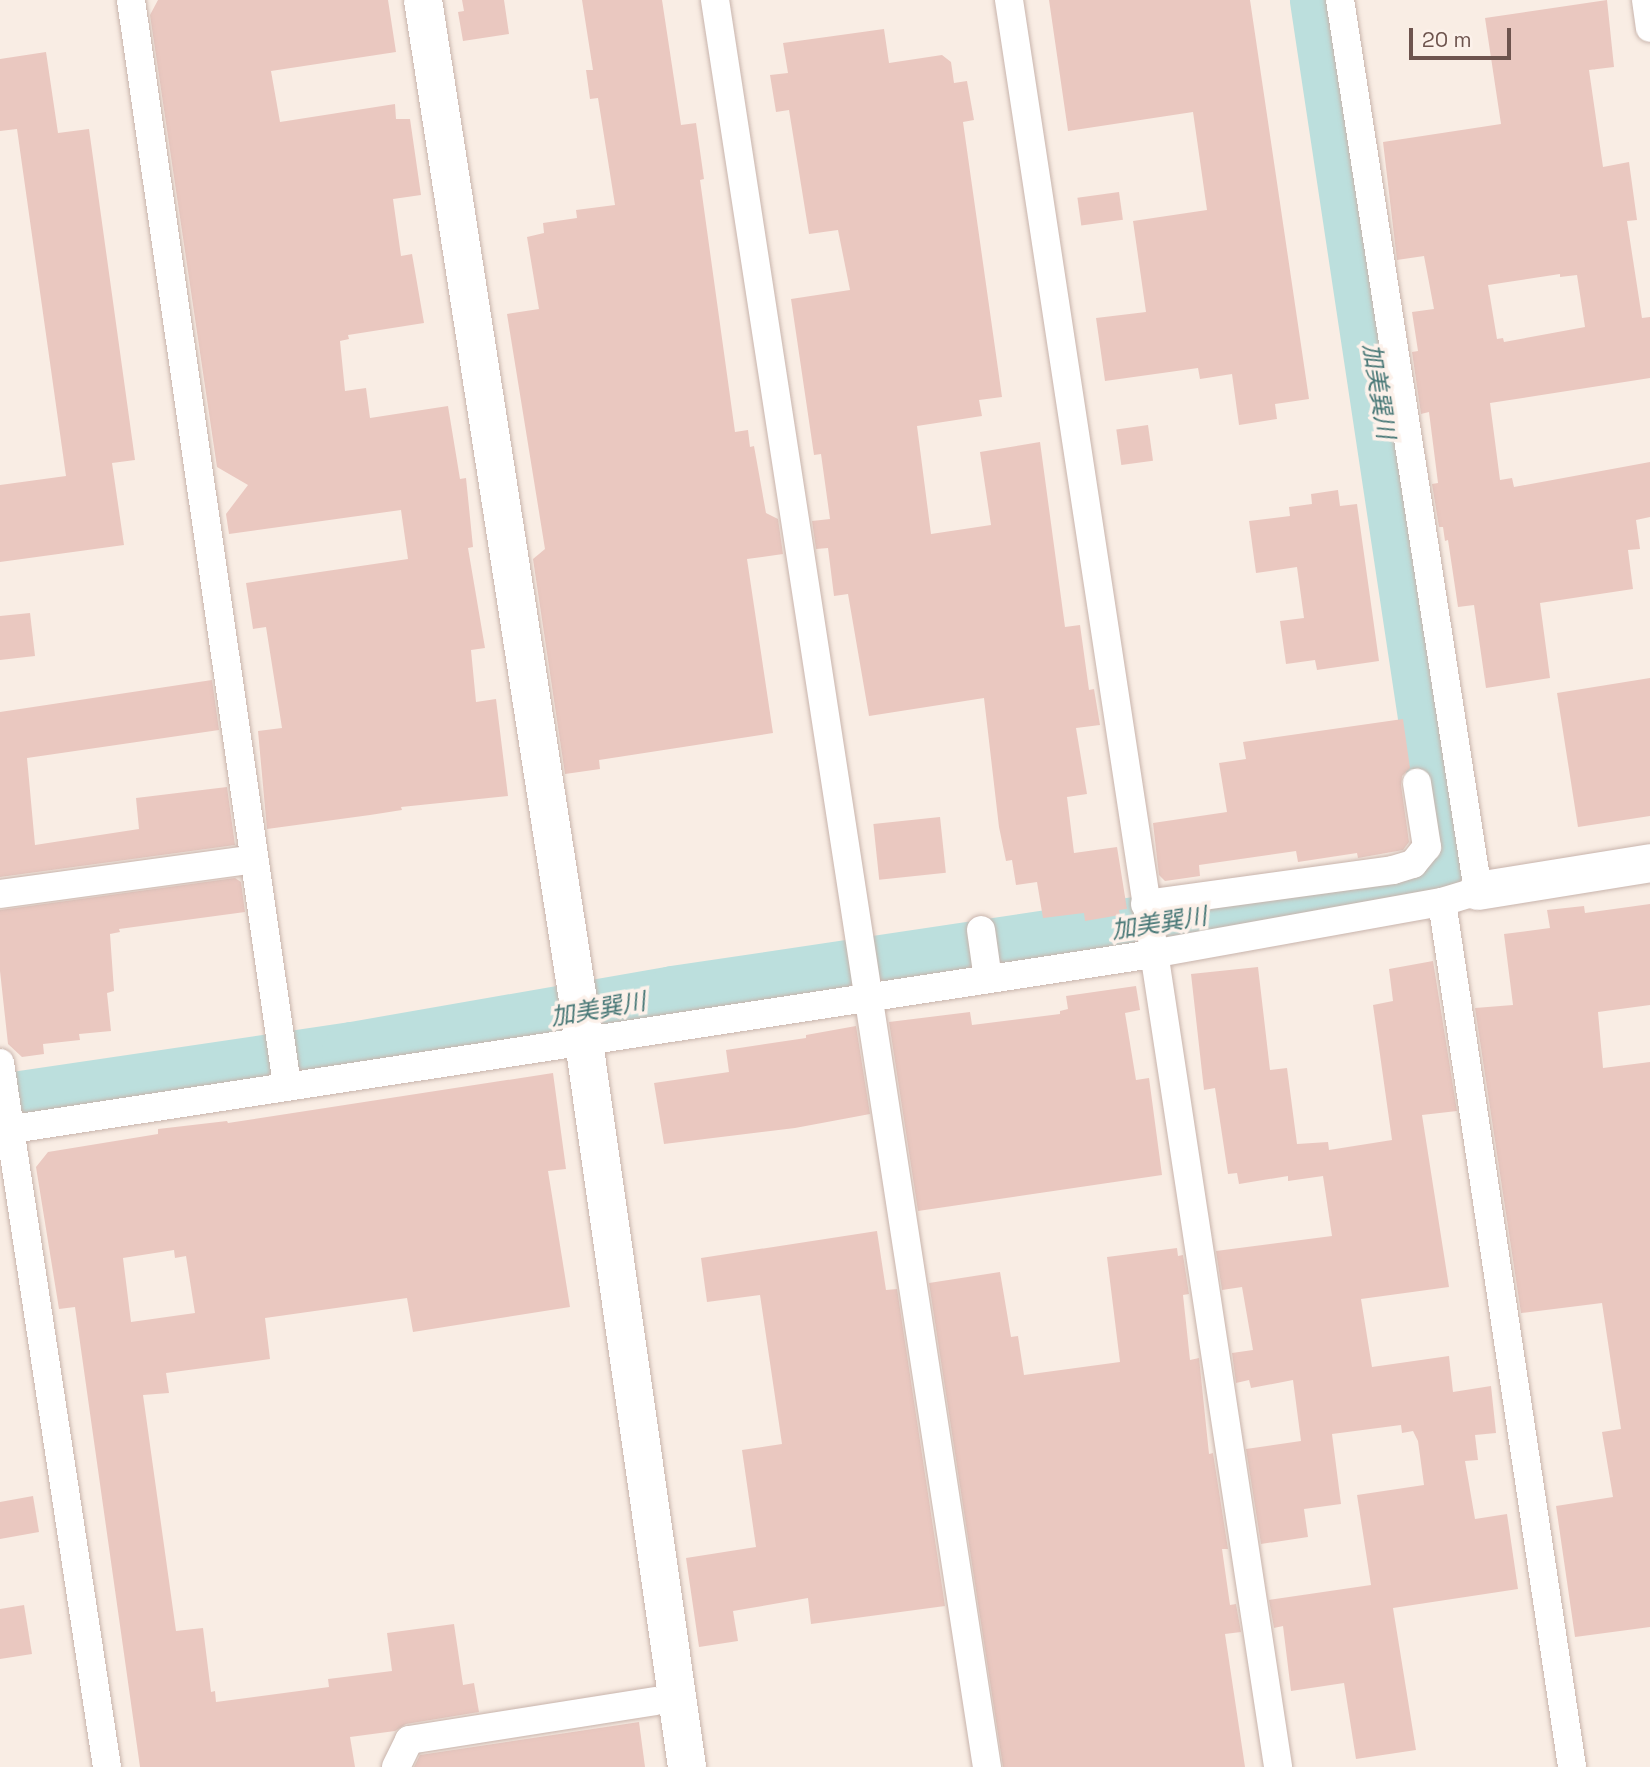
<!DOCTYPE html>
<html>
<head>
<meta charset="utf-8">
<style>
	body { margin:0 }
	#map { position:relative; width:1650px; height:1767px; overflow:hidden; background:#f9ede4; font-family:"Space Grotesk","Noto Sans JP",sans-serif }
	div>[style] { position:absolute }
	.river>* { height:61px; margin:-30.5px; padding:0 30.5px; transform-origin:30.5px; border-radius:30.5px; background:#bcdfdd }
	.building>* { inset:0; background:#eac8c0; transform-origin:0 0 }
	.roads { filter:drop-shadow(0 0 2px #c8b4ac) drop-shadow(0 0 2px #c8b4ac) }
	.street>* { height:28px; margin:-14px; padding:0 14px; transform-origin:14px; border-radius:14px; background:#fff }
	.secondary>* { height:38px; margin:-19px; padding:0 19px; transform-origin:19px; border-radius:19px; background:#fff }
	span { translate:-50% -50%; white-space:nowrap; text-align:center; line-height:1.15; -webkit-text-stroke:7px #fcf1ea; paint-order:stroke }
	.water-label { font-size:24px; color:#477776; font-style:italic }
	.scale { position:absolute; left:1409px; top:28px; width:102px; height:32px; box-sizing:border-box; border:4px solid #6d534d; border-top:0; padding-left:9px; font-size:21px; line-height:24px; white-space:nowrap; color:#6d534d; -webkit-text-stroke:5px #fcf1ea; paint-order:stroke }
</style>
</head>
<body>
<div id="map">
	<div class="river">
		<div style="left:0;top:1104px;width:356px;rotate:-8.4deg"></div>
		<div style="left:352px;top:1052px;width:326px;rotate:-9.9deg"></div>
		<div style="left:673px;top:996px;width:765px;rotate:-8.49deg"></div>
		<div style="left:1430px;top:883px;width:33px;rotate:-55deg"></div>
		<div style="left:1449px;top:856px;width:866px;rotate:-98.57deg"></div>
	</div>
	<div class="building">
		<div style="clip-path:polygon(158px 0,388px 0,396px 52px,271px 71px,280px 122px,395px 104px,396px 119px,410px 119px,421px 195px,393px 199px,401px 256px,412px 254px,424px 323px,348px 335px,349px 339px,340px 341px,345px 391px,366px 388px,370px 418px,448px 406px,460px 479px,466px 478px,473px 547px,468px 548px,485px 648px,471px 650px,476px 702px,496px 699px,508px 796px,401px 807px,402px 810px,370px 815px,267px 829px,258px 731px,282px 728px,266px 627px,253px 629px,246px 583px,408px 559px,401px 510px,229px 534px,226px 514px,248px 485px,217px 467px,150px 15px)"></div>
		<div style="clip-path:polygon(462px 0,504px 0,509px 34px,463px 41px,458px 12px,464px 11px)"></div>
		<div style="clip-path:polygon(582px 0,662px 0,681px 125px,696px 123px,704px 179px,700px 180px,735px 432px,748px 430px,750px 447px,754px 446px,766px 513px,778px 519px,783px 554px,747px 559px,773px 733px,599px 760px,600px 769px,565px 774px,533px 559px,545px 549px,507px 314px,539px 309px,527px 237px,544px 233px,543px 223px,577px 218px,576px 210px,615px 205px,598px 98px,590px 99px,586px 70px,593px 70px)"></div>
		<div style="clip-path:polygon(1049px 0,1250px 0,1309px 399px,1275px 404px,1277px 419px,1239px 425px,1232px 374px,1200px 379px,1198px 368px,1105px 381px,1096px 318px,1146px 312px,1133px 221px,1207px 210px,1193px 112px,1068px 131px)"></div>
		<div style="clip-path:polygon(evenodd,1607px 0,1614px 67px,1589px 70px,1603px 167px,1629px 162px,1637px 220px,1627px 221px,1642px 318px,1650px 317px,1650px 378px,1490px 403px,1500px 480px,1512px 478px,1514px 487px,1650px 462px,1650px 517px,1636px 520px,1640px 549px,1628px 550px,1633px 589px,1540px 603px,1550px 678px,1486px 688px,1474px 605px,1458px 607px,1448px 540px,1445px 541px,1443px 527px,1439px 527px,1432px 484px,1438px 483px,1429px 412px,1421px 414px,1412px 352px,1418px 351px,1412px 312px,1434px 309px,1424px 256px,1397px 260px,1383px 142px,1501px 124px,1485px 18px,1607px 0,1560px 274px,1560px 277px,1577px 275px,1585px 327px,1504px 342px,1503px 338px,1497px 339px,1488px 285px,1560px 274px)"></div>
		<div style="clip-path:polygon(884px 29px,889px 63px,942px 55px,951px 62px,954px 83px,967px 81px,974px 120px,963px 122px,1002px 397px,979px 400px,982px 416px,917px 426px,931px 534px,991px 525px,980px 452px,1040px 442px,1065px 627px,1080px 625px,1089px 690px,1094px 689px,1100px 725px,1076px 728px,1087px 794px,1067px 797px,1074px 853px,1117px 847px,1127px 909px,1119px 910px,1120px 915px,1085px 921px,1084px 913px,1043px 918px,1037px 882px,1016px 885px,1012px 860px,1006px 861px,999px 827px,984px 698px,869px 716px,848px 594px,834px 596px,828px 548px,816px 549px,812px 521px,830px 519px,821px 454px,814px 455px,791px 299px,850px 290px,838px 230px,809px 234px,789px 110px,776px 112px,770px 75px,788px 73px,783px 43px)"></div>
		<div style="clip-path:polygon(46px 52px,58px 133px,89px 129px,135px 460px,112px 463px,124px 545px,0 562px,0 485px,66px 476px,17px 129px,0 131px,0 59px)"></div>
		<div style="left:1119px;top:192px;width:28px;height:42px;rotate:82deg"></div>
		<div style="left:1148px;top:425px;width:36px;height:32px;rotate:82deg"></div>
		<div style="clip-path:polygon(1338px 490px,1340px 506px,1357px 504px,1379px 661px,1317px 670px,1315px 660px,1286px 664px,1280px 621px,1304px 618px,1297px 567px,1256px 573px,1249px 521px,1290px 516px,1289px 507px,1312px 504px,1311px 494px)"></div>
		<div style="clip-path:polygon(30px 613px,35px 656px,0 660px,0 616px)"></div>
		<div style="clip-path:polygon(1650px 678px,1650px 816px,1578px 827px,1557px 693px)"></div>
		<div style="clip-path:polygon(212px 680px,219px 730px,27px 758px,35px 845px,139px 829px,136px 798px,227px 787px,235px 845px,0 877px,0 712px)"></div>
		<div style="clip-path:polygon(1403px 719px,1410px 768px,1402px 776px,1401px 785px,1409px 842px,1403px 850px,1358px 858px,1357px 853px,1298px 862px,1296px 851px,1199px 865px,1200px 876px,1165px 881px,1159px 875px,1153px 823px,1227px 812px,1219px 763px,1246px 759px,1243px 742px)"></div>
		<div style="left:940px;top:817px;width:56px;height:67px;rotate:84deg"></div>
		<div style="clip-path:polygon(235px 878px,241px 882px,245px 912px,119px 929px,120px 932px,110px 934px,114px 991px,107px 993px,111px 1031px,79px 1034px,80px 1040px,43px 1044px,44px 1054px,22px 1057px,8px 1044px,0 971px,0 910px)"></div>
		<div style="clip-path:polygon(1650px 904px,1650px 1005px,1598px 1012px,1603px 1068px,1650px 1062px,1650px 1627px,1575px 1637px,1556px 1506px,1613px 1497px,1602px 1432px,1621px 1429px,1602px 1303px,1521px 1313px,1475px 1008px,1513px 1005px,1504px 934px,1550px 928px,1547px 910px,1584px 906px,1585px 913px)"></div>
		<div style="clip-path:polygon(1433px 961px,1457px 1111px,1422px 1115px,1449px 1287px,1361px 1299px,1372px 1367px,1449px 1356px,1453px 1392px,1491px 1386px,1496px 1433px,1475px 1435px,1478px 1460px,1465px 1461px,1475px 1519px,1507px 1514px,1518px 1589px,1393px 1608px,1416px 1750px,1356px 1759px,1344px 1683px,1291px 1691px,1283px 1626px,1274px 1628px,1269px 1600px,1371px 1585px,1357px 1495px,1424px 1485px,1418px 1441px,1413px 1431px,1402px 1433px,1401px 1425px,1332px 1434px,1341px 1504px,1304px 1509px,1308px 1537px,1261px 1544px,1246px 1449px,1301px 1441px,1293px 1380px,1251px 1388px,1249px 1380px,1236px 1383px,1232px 1353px,1253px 1350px,1242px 1287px,1222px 1290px,1216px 1251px,1332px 1236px,1323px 1176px,1288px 1181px,1288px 1176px,1239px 1184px,1237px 1173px,1228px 1174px,1215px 1088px,1204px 1090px,1191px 974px,1258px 967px,1270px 1070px,1287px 1068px,1297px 1144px,1328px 1142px,1329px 1150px,1392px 1140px,1373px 1005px,1393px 1001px,1389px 969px)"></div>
		<div style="clip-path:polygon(1136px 986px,1140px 1010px,1125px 1013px,1136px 1080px,1149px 1078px,1162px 1175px,918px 1211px,889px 1022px,970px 1012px,972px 1025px,1060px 1014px,1060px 1011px,1068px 1009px,1066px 996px)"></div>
		<div style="clip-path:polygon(856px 1026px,870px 1114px,795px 1128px,664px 1144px,654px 1083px,729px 1072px,726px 1050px,806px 1038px,806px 1035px)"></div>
		<div style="clip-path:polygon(evenodd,553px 1073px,566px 1169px,548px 1171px,570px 1307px,413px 1332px,407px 1298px,265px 1318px,270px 1359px,166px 1373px,169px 1393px,143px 1395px,176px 1631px,203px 1628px,211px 1692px,215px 1691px,216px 1702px,329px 1687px,328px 1679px,392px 1671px,387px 1633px,454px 1624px,463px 1685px,474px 1683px,479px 1712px,406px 1724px,395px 1731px,350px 1737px,355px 1767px,140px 1767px,75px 1307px,59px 1309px,36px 1167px,48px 1152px,158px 1134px,158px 1129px,227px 1121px,228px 1123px,553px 1073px,174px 1250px,175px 1258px,186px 1256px,195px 1313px,131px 1322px,123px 1258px,174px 1250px)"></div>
		<div style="clip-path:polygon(877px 1231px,886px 1290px,897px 1289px,945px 1606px,811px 1624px,808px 1598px,733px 1611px,738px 1641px,699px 1647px,686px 1558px,756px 1547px,742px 1450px,782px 1444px,760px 1295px,707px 1302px,701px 1258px)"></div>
		<div style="clip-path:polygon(1177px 1248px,1178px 1256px,1183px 1255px,1189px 1294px,1183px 1295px,1190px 1360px,1199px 1358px,1209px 1454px,1213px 1453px,1228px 1549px,1222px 1549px,1230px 1605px,1236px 1604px,1241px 1632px,1225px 1634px,1245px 1767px,1003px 1767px,929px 1283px,1000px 1272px,1011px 1337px,1018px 1336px,1024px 1375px,1120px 1362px,1107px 1257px)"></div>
		<div style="clip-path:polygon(33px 1496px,39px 1532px,0 1539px,0 1502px)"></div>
		<div style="clip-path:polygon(24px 1605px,32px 1654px,0 1659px,0 1609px)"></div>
		<div style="clip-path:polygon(639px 1722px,645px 1767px,414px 1767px,420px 1755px)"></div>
	</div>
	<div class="roads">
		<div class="street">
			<div style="left:131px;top:0;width:1096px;rotate:81.82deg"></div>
			<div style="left:715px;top:0;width:1788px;rotate:81.25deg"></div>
			<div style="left:1009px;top:0;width:1787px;rotate:81.34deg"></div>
			<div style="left:1646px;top:0;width:28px;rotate:82deg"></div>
			<div style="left:0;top:894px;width:256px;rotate:-7.8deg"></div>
			<div style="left:1442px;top:902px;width:875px;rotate:81.45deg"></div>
			<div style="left:1145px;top:904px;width:250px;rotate:-7.8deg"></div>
			<div style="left:1393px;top:870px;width:21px;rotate:-17deg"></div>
			<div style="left:1413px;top:864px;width:22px;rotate:-51deg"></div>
			<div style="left:1427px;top:847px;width:65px;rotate:-98.9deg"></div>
			<div style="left:981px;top:930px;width:49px;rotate:81.9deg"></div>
			<div style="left:0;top:1063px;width:712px;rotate:81.36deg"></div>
			<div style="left:0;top:1131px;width:1166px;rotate:-8.73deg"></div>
			<div style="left:1152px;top:954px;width:295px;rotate:-10.2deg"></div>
			<div style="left:1442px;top:902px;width:38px;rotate:-17deg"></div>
			<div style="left:1478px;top:891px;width:902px;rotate:-98.8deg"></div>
			<div style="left:396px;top:1767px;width:30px;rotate:-64deg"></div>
			<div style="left:409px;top:1740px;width:249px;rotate:-9deg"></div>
		</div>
		<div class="secondary">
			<div style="left:423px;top:0;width:1019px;rotate:81.19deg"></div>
			<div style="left:579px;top:1007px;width:768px;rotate:81.91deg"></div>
			<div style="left:1478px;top:891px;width:174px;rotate:-9.2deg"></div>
		</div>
	</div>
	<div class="water-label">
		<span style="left:1379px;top:391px;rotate:81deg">加美巽川</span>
		<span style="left:1159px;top:923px;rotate:-9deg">加美巽川</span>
		<span style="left:598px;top:1009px;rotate:-10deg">加美巽川</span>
	</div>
	<div class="scale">20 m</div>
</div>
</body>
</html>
